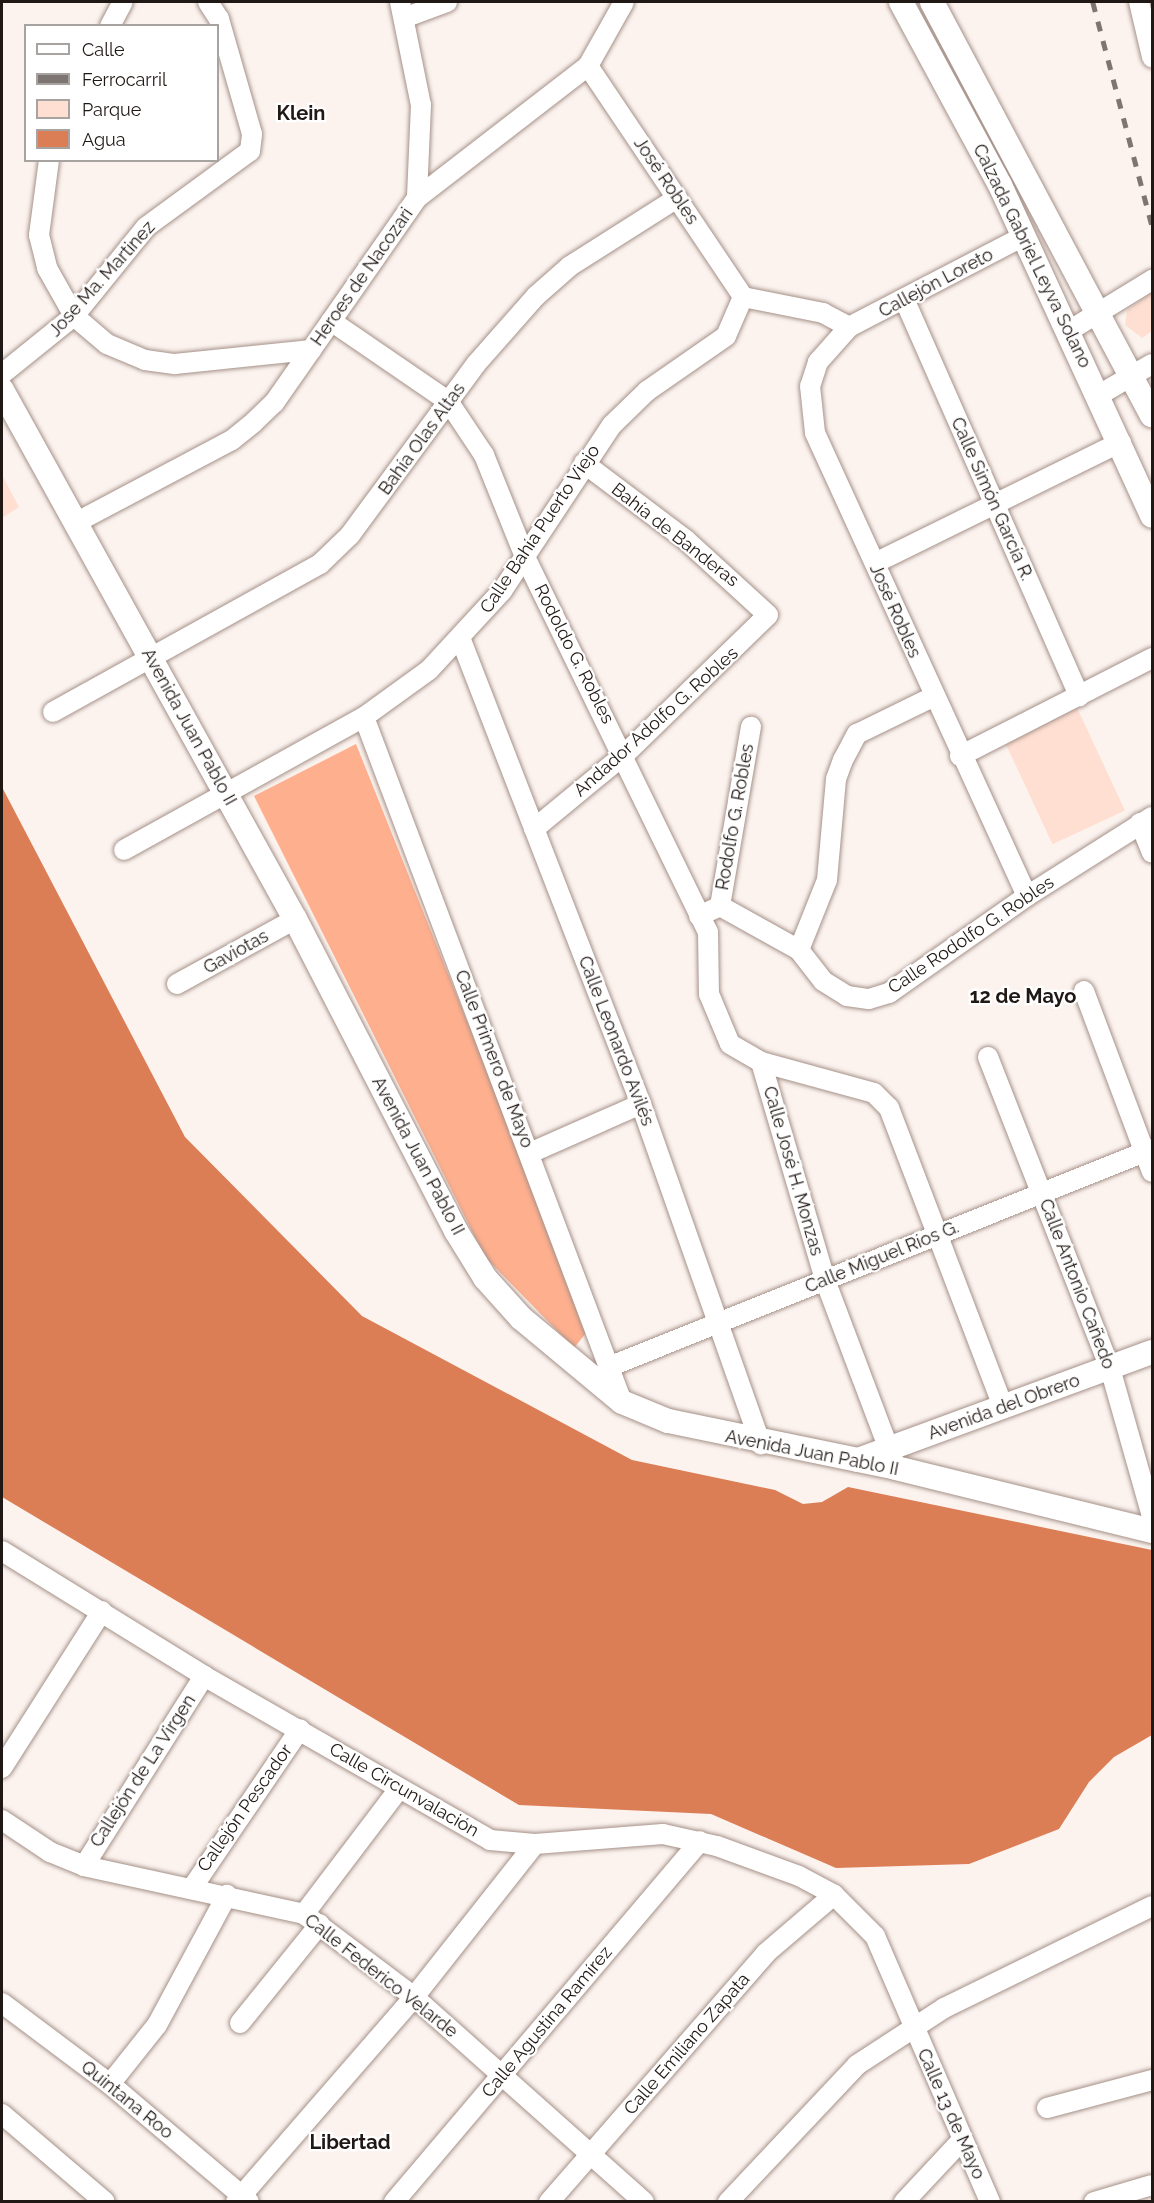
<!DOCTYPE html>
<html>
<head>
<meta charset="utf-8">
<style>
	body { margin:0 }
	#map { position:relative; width:1154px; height:2203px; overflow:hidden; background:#fcf3ef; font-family:Raleway,sans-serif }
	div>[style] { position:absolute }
	.green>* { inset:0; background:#fedfd2; transform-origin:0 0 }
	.forest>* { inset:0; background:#feaf8e }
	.water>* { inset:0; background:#dc7e55 }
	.roads { filter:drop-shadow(0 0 2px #a59188) drop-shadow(0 0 2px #a59188) }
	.minor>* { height:20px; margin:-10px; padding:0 10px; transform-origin:10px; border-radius:10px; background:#fff }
	.major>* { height:24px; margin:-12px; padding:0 12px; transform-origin:12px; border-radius:12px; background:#fff }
	.rail>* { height:4.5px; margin-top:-2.25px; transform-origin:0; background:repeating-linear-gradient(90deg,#7d7571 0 10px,transparent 0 20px) }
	span { translate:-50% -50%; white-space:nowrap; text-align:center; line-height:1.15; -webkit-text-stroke:4.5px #fff; paint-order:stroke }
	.street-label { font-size:18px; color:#201815 }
	.neighbourhood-label { font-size:20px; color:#201815; font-weight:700 }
	.frame { position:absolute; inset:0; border:3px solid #201815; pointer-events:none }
	.legend { position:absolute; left:24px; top:24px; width:195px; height:138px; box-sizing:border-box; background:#fff; border:2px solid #a6a3a1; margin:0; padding:8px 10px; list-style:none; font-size:18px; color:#201815 }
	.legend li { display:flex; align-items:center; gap:12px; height:30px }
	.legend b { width:30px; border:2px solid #a6a3a1 }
</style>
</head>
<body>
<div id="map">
	<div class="green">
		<div style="clip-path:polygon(1152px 292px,1152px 331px,1142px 338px,1125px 325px,1127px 310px)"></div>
		<div style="clip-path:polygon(2px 475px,19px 507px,2px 518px)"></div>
		<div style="left:1073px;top:699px;width:123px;height:80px;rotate:65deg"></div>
	</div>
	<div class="forest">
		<div style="clip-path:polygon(356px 744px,590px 1328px,574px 1348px,485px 1257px,254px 796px)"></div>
	</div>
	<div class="water">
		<div style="clip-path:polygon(2px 787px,185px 1137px,362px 1316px,632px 1460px,775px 1490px,803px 1504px,822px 1502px,848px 1487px,1152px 1550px,1152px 1735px,1114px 1757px,1089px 1782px,1059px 1829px,969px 1864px,836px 1868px,711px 1814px,519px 1805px,2px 1497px)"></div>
	</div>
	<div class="roads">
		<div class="minor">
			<div style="left:400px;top:2px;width:105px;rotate:78.5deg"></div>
			<div style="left:421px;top:105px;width:93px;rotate:92.5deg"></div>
			<div style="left:1139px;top:2px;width:57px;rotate:76.7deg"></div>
			<div style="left:404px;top:18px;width:46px;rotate:-20.4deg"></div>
			<div style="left:110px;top:26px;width:27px;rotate:-62deg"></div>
			<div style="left:588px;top:66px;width:278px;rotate:56.1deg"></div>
			<div style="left:49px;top:160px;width:76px;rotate:97.6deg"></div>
			<div style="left:39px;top:235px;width:34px;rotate:76deg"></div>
			<div style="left:47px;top:268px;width:55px;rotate:60.6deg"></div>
			<div style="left:74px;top:316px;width:43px;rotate:40.3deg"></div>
			<div style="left:107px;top:344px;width:41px;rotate:22.8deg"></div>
			<div style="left:145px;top:360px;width:30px;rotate:8deg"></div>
			<div style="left:175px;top:364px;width:137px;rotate:-5.9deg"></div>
			<div style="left:1024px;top:236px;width:197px;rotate:152.5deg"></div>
			<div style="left:849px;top:327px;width:47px;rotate:131.5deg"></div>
			<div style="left:818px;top:362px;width:25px;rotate:108deg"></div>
			<div style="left:810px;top:386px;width:47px;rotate:83.9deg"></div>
			<div style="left:815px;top:433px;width:509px;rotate:65.4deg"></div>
			<div style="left:905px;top:301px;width:432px;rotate:66.2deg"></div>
			<div style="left:331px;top:321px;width:142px;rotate:34.4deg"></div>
			<div style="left:448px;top:401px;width:65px;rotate:56.3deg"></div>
			<div style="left:484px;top:455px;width:110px;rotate:68.1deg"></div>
			<div style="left:525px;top:557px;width:417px;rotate:64deg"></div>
			<div style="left:708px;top:932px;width:62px;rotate:89.1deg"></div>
			<div style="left:709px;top:994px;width:54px;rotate:67.2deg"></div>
			<div style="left:730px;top:1044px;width:36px;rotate:30deg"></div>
			<div style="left:761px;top:1062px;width:117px;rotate:15.3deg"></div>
			<div style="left:874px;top:1093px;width:21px;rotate:45deg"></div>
			<div style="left:889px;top:1108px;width:320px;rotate:69.1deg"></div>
			<div style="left:1067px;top:332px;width:100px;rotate:-31.5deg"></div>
			<div style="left:2px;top:374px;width:92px;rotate:-38.9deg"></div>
			<div style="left:74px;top:316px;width:114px;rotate:-51deg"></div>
			<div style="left:146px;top:227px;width:129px;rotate:-36.2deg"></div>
			<div style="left:250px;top:151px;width:17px;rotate:-83deg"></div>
			<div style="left:252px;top:134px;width:120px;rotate:-106deg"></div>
			<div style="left:219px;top:19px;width:20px;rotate:-123deg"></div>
			<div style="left:1099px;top:395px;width:61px;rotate:-30.3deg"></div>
			<div style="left:77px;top:522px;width:175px;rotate:-27.9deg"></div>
			<div style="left:232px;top:440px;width:28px;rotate:-39deg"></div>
			<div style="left:254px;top:422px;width:28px;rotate:-44deg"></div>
			<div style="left:274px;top:403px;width:250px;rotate:-55.1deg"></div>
			<div style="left:417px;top:198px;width:216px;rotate:-37.7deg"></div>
			<div style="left:588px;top:66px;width:73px;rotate:-60.6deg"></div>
			<div style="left:875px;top:563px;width:274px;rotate:-26.2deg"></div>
			<div style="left:461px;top:640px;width:498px;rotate:68.8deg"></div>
			<div style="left:641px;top:1104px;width:361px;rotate:70.6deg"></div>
			<div style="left:53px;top:712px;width:305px;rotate:-29deg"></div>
			<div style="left:320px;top:564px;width:42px;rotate:-44deg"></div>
			<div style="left:350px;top:535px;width:212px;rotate:-53.6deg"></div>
			<div style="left:476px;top:364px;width:91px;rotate:-48.6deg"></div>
			<div style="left:536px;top:296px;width:45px;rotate:-41.4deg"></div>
			<div style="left:570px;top:266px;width:127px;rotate:-32.4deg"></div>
			<div style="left:364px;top:717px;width:732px;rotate:69.36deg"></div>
			<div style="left:960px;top:756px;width:216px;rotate:-27deg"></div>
			<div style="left:1140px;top:823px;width:32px;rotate:68deg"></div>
			<div style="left:534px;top:829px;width:118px;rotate:-39.5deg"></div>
			<div style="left:625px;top:754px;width:199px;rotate:-44.2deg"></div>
			<div style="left:768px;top:615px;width:111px;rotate:-137.6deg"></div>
			<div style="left:686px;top:540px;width:128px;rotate:-143deg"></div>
			<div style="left:124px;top:850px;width:274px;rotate:-29deg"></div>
			<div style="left:364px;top:717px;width:80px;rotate:-35.9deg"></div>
			<div style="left:429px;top:670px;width:108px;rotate:-47.3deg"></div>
			<div style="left:502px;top:591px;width:199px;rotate:-56.5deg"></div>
			<div style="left:612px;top:425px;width:49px;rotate:-44.2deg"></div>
			<div style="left:647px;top:391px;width:96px;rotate:-34.8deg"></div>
			<div style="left:726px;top:336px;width:43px;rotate:-66.4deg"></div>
			<div style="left:743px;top:297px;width:82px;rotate:11.3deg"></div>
			<div style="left:823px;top:313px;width:30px;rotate:28deg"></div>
			<div style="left:720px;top:906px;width:182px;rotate:-80.2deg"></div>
			<div style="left:699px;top:916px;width:23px;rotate:-25deg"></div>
			<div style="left:720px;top:906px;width:90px;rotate:29.1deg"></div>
			<div style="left:799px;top:950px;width:39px;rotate:52deg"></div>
			<div style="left:823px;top:981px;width:28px;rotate:32deg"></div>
			<div style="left:847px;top:996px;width:22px;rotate:8deg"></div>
			<div style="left:869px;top:999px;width:21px;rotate:-17deg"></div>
			<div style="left:889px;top:993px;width:169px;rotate:-35.1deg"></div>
			<div style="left:1027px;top:896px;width:148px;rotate:-32.3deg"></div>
			<div style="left:799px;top:950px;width:75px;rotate:-68.2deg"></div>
			<div style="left:827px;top:880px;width:101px;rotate:-84.9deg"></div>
			<div style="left:836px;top:779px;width:20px;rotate:-70deg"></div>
			<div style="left:843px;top:760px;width:30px;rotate:-62deg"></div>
			<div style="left:857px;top:734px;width:85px;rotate:-26deg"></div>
			<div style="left:177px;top:984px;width:135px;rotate:-28.8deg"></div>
			<div style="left:1084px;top:991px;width:193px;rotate:69.4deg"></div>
			<div style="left:988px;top:1057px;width:334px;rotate:68.6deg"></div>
			<div style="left:1110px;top:1368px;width:154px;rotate:74.2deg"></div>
			<div style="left:761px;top:1062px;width:227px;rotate:73.6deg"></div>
			<div style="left:825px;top:1280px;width:192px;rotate:69.3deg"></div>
			<div style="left:530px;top:1153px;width:121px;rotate:-23.8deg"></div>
			<div style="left:611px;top:1366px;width:583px;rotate:-21.86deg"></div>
			<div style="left:2px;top:1551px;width:238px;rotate:31.7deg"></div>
			<div style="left:204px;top:1676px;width:330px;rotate:29.8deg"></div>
			<div style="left:490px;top:1840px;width:45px;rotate:5.1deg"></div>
			<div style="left:535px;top:1844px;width:128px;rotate:-4.5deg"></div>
			<div style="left:663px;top:1834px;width:55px;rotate:12.5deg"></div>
			<div style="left:717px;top:1846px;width:87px;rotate:20.1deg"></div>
			<div style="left:799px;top:1876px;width:40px;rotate:28deg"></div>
			<div style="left:834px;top:1895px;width:58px;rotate:45deg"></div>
			<div style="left:875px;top:1936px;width:290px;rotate:66.6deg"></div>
			<div style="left:2px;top:1768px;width:186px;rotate:-57.5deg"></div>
			<div style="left:2px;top:1820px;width:58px;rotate:33.7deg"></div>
			<div style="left:50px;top:1852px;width:37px;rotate:22deg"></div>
			<div style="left:84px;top:1866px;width:225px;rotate:12.3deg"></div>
			<div style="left:304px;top:1914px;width:138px;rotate:37deg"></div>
			<div style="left:414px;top:1997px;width:308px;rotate:41.7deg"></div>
			<div style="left:84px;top:1866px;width:225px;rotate:-57.7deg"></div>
			<div style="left:192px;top:1888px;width:192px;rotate:-55.8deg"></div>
			<div style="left:304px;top:1914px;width:156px;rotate:-52.8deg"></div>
			<div style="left:2px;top:2003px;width:135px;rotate:36.9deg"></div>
			<div style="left:110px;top:2084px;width:182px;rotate:40.3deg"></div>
			<div style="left:240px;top:2023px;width:127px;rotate:-51.1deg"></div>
			<div style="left:110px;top:2084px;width:75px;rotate:-51.5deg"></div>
			<div style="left:157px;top:2025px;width:148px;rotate:-61.7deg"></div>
			<div style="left:1047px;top:2108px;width:109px;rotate:-14.9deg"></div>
			<div style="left:2px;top:2114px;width:135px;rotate:40.5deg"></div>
			<div style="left:236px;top:2202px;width:271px;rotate:-49deg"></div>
			<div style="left:414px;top:1997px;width:195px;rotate:-51.7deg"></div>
			<div style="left:394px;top:2202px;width:473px;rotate:-49.7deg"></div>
			<div style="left:549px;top:2202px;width:330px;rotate:-48.9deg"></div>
			<div style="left:766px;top:1953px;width:89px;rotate:-40.5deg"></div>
			<div style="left:728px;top:2202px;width:188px;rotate:-46.7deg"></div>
			<div style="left:857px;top:2065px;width:104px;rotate:-33.2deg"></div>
			<div style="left:944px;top:2008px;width:232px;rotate:-26.1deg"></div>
			<div style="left:904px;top:2202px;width:85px;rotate:-46.9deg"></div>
			<div style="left:1094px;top:2202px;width:60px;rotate:-16.3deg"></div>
		</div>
		<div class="major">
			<div style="left:901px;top:2px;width:208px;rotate:61.6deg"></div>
			<div style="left:1000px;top:185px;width:364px;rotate:65.3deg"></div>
			<div style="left:932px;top:2px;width:468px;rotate:62deg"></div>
			<div style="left:2px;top:390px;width:605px;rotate:61.02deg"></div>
			<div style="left:295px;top:919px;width:351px;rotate:62.7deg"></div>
			<div style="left:456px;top:1231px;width:55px;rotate:58.3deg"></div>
			<div style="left:485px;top:1278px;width:54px;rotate:48deg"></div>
			<div style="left:521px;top:1318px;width:131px;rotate:39.7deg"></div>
			<div style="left:622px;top:1402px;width:50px;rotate:22.4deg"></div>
			<div style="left:668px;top:1421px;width:233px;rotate:11.6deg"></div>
			<div style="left:896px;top:1468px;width:264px;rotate:13.8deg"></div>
			<div style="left:858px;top:1460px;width:313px;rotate:-20.2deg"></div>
		</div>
	</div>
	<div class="rail">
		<div style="left:1093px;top:2px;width:231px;rotate:75.2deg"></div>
	</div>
	<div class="street-label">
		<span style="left:666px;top:181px;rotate:56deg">José Robles</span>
		<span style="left:1032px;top:256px;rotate:64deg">Calzada Gabriel Leyva Solano</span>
		<span style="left:362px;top:277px;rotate:-55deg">Heroes de Nacozari</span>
		<span style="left:102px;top:279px;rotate:-48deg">Jose Ma. Martinez</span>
		<span style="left:936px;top:283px;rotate:-28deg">Callejón Loreto</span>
		<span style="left:422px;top:439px;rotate:-54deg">Bahía Olas Altas</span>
		<span style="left:992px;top:499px;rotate:66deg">Calle Simón García R.</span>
		<span style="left:540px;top:529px;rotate:-56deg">Calle Bahía Puerto Viejo</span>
		<span style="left:675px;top:535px;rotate:38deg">Bahía de Banderas</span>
		<span style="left:895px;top:611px;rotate:66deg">José Robles</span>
		<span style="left:574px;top:654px;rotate:63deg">Rodoldo G. Robles</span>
		<span style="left:656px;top:722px;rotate:-42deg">Andador Adolfo G. Robles</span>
		<span style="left:189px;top:727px;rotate:61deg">Avenida Juan Pablo II</span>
		<span style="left:735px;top:817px;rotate:-80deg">Rodolfo G. Robles</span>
		<span style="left:971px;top:935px;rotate:-34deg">Calle Rodolfo G. Robles</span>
		<span style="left:236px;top:952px;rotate:-29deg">Gaviotas</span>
		<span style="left:616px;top:1041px;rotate:69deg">Calle Leonardo Avilés</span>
		<span style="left:494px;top:1059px;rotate:69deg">Calle Primero de Mayo</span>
		<span style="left:418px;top:1156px;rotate:62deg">Avenida Juan Pablo II</span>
		<span style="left:793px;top:1171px;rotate:74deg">Calle José H. Monzas</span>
		<span style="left:882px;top:1257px;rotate:-22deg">Calle Miguel Ríos G.</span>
		<span style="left:1077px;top:1284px;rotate:69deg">Calle Antonio Cañedo</span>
		<span style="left:1004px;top:1407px;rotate:-20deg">Avenida del Obrero</span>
		<span style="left:812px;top:1453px;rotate:11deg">Avenida Juan Pablo II</span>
		<span style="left:143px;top:1771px;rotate:-57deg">Callejón de La Virgen</span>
		<span style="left:404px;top:1790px;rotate:30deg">Calle Circunvalación</span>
		<span style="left:245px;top:1808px;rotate:-55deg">Callejón Pescador</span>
		<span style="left:381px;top:1976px;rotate:38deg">Calle Federico Velarde</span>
		<span style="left:547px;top:2022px;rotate:-50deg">Calle Agustina Ramírez</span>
		<span style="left:687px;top:2044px;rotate:-49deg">Calle Emiliano Zapata</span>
		<span style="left:127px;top:2100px;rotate:39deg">Quintana Roo</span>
		<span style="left:951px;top:2114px;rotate:66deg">Calle 13 de Mayo</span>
	</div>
	<div class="neighbourhood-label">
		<span style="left:301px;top:113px">Klein</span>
		<span style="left:1023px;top:996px">12 de Mayo</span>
		<span style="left:350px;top:2142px">Libertad</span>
	</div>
	<div class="frame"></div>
	<ul class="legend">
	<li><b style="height:8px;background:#fff"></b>Calle</li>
	<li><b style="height:8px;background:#7d7571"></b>Ferrocarril</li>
	<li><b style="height:16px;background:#fedfd2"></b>Parque</li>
	<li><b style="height:16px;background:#dc7e55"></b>Agua</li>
	</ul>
</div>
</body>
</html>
